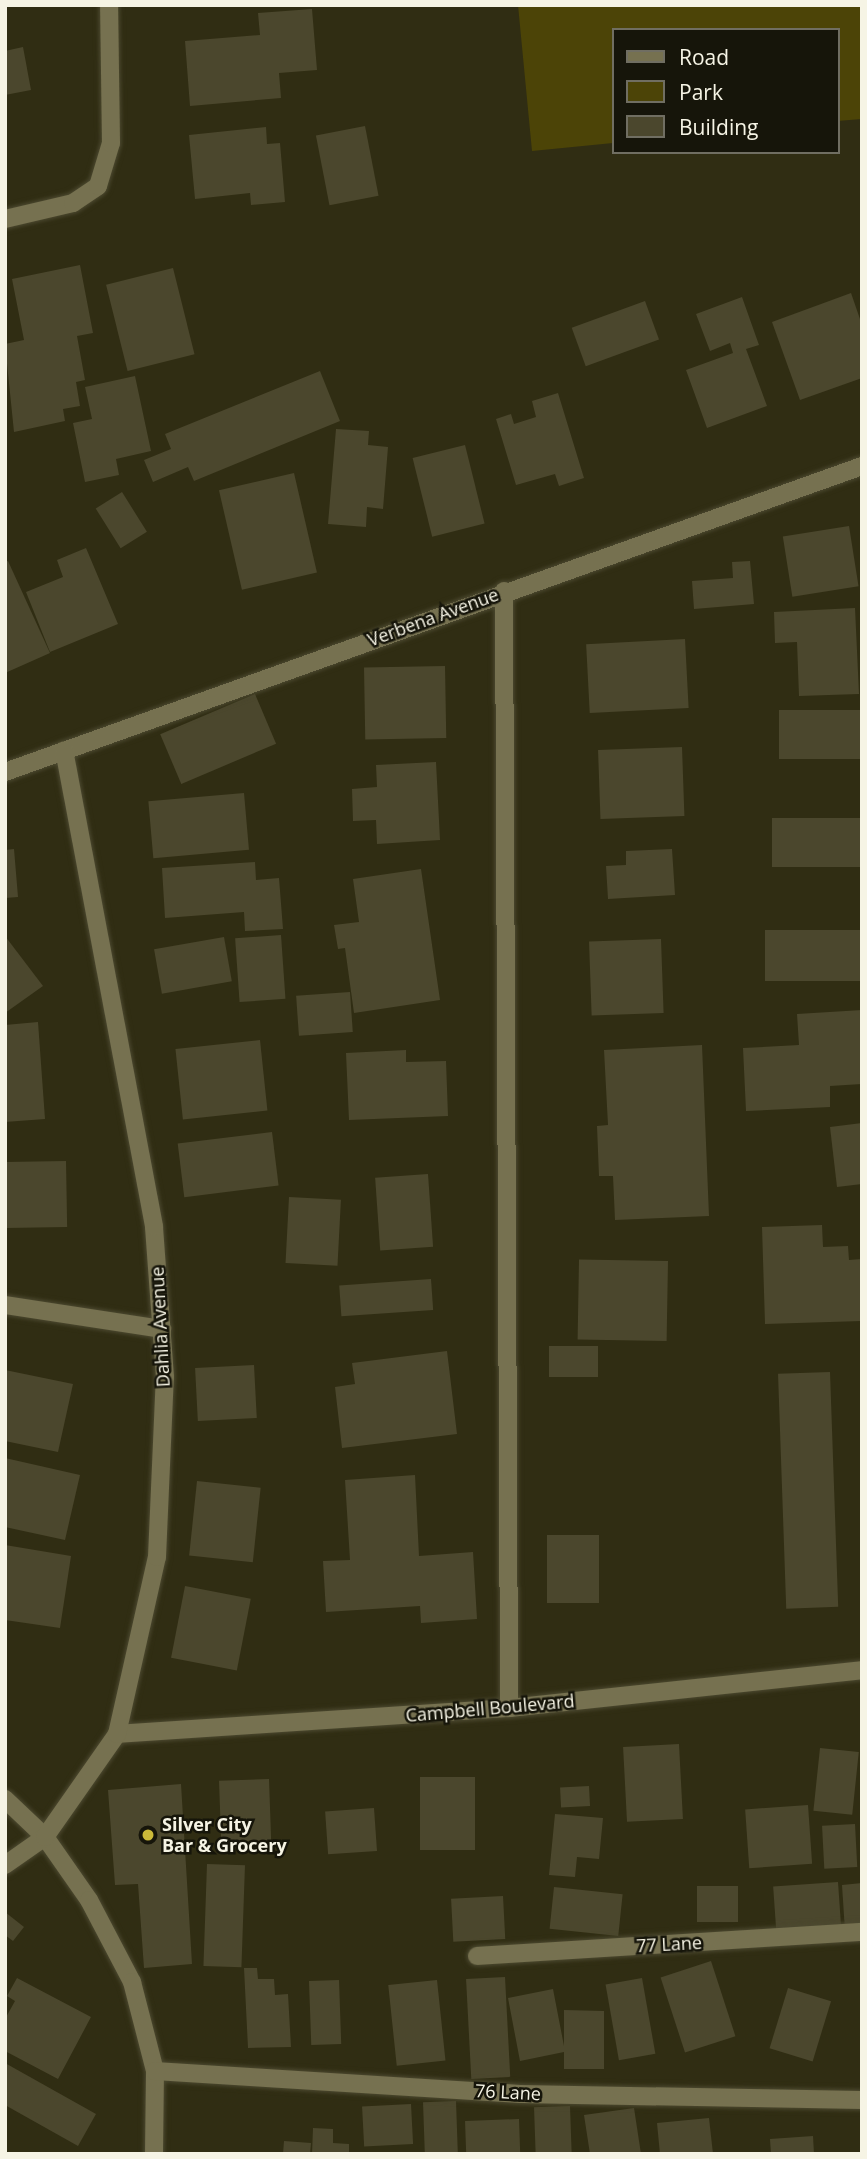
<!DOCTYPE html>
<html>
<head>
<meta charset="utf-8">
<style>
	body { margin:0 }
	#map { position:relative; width:867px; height:2159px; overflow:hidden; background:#302d13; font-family:"Open Sans",sans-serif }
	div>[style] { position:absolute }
	.green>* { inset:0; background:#4c4407 }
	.building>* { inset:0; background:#4b472d; transform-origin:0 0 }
	.roads { filter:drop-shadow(0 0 2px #4c4930) drop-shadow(0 0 2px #4c4930) }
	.minor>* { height:18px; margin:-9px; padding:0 9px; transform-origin:9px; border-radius:9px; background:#767150 }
	.dots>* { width:19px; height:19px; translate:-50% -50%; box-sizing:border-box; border:4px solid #16150a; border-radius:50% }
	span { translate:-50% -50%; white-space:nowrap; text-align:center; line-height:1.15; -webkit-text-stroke:5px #16150a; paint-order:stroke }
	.street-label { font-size:18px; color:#f6f4e5 }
	.poi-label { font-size:18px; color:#f6f4e5; font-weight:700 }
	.left { translate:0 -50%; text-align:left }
	.frame { position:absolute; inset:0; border:7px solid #f6f4e5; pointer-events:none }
	.legend { position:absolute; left:612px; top:28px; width:228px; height:126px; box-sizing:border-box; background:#16150a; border:2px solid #706e62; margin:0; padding:9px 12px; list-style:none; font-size:21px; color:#f6f4e5 }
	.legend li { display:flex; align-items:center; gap:14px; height:35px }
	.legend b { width:35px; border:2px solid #706e62 }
</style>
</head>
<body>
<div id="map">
	<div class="green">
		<div style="clip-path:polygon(518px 5px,862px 5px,862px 119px,837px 121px,837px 30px,613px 30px,613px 143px,532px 151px)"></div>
	</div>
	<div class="building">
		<div style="clip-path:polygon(312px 9px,317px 70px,279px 73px,281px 98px,190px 106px,185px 41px,260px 35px,258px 13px)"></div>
		<div style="clip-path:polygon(23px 47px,31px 90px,5px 95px,5px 51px)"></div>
		<div style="left:365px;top:126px;width:71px;height:50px;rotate:79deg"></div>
		<div style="clip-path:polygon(266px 127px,267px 144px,280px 143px,285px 202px,251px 205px,250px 193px,195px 199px,189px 135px)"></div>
		<div style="clip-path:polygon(80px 265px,93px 333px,77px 336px,85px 380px,76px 382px,80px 406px,63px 409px,65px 421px,14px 432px,5px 344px,24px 340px,12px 279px)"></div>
		<div style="left:173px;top:268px;width:89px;height:69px;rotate:76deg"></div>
		<div style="clip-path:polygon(851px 293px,862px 325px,862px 378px,800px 400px,772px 322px)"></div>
		<div style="clip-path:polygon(742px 297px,759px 345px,746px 349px,767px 406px,707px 428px,686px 370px,733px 353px,730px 343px,710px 351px,696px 314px)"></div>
		<div style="left:645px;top:301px;width:41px;height:78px;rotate:70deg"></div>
		<div style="clip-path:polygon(320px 371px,340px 421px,194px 481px,188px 467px,153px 482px,144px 460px,171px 449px,165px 434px)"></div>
		<div style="clip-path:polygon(135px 376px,151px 451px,116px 459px,119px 475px,85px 482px,73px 423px,92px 419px,85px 387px)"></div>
		<div style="clip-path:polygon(558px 393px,584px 478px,559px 486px,555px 474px,516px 485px,496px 419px,511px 414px,514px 424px,536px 417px,532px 401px)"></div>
		<div style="clip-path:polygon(336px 429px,369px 431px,368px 445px,388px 447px,383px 509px,367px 507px,366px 527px,328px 524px)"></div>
		<div style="left:465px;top:445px;width:81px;height:54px;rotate:76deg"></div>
		<div style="left:294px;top:473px;width:102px;height:77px;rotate:77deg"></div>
		<div style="left:122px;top:492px;width:47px;height:31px;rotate:58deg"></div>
		<div style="left:849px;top:526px;width:61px;height:67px;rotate:81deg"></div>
		<div style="clip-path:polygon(86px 548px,118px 624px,50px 652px,26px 592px,63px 577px,57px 560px)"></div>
		<div style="clip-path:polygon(8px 561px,50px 653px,5px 673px,5px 562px)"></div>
		<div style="clip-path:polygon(750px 561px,754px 604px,694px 609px,692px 581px,733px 578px,732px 562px)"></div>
		<div style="clip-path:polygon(855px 608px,859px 694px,799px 696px,797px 642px,775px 643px,774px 612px)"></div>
		<div style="left:685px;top:639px;width:69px;height:99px;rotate:87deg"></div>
		<div style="left:445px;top:666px;width:72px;height:81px;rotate:89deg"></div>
		<div style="left:255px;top:694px;width:54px;height:103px;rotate:67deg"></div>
		<div style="left:862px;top:710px;width:49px;height:83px;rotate:90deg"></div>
		<div style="left:682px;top:747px;width:69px;height:84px;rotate:88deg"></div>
		<div style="clip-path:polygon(436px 762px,440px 840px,377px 844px,376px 820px,353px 821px,352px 789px,377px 787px,376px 765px)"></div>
		<div style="left:244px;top:793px;width:57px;height:96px;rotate:85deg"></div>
		<div style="left:862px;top:818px;width:49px;height:90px;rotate:90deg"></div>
		<div style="clip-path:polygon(14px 849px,18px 897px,5px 898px,5px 850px)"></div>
		<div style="clip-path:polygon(672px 849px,675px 895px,608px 899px,606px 866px,626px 865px,626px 851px)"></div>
		<div style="clip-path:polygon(255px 862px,256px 880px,279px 878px,283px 929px,245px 931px,244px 912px,165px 918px,162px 868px)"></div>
		<div style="clip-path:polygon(421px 869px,440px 1000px,354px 1013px,345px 948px,338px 949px,334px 925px,359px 922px,353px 879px)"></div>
		<div style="left:862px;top:930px;width:51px;height:97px;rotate:90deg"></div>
		<div style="left:281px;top:935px;width:64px;height:46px;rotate:86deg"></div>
		<div style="clip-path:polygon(5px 936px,43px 986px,5px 1013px)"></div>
		<div style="left:224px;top:937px;width:45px;height:71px;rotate:80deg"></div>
		<div style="left:661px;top:939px;width:74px;height:72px;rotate:88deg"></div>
		<div style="left:350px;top:992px;width:40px;height:54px;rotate:86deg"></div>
		<div style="clip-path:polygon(862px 1010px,862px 1084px,830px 1086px,830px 1107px,746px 1111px,743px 1048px,799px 1045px,797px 1014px)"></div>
		<div style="clip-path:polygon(38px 1022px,45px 1119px,5px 1122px,5px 1025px)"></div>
		<div style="left:260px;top:1040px;width:71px;height:85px;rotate:84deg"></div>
		<div style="clip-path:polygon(702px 1045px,709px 1216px,615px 1220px,613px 1176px,599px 1176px,597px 1126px,608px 1125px,604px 1050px)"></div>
		<div style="clip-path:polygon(406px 1050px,406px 1062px,446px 1061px,448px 1116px,349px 1120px,346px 1053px)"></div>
		<div style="clip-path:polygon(862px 1123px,862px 1184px,837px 1187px,830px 1127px)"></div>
		<div style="left:272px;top:1132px;width:54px;height:95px;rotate:83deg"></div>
		<div style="left:66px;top:1161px;width:66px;height:61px;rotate:89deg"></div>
		<div style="left:428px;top:1174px;width:73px;height:53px;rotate:86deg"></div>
		<div style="left:289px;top:1197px;width:52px;height:66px;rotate:3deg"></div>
		<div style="clip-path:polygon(822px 1225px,823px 1247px,848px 1246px,849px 1260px,862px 1259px,862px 1321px,765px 1324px,762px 1227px)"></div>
		<div style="left:668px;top:1261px;width:80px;height:89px;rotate:91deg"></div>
		<div style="left:431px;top:1279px;width:31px;height:92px;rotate:86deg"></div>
		<div style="left:549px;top:1346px;width:49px;height:31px"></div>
		<div style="clip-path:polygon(447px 1351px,457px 1434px,342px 1448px,335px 1387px,355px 1384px,352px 1363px)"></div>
		<div style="left:254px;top:1365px;width:53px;height:59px;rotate:87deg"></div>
		<div style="clip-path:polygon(5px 1370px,73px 1384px,58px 1452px,5px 1441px)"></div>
		<div style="left:830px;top:1372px;width:235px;height:52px;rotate:88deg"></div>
		<div style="clip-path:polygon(5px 1458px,80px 1475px,65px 1540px,5px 1527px)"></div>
		<div style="clip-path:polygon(415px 1475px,419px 1556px,473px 1552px,477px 1619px,421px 1623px,420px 1606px,326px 1612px,323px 1561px,350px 1560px,345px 1480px)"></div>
		<div style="left:197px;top:1481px;width:64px;height:75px;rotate:6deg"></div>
		<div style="left:547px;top:1535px;width:52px;height:68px"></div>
		<div style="clip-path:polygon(5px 1545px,71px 1556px,60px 1628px,5px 1620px)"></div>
		<div style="left:185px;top:1586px;width:67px;height:73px;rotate:11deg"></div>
		<div style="left:679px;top:1744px;width:75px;height:56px;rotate:87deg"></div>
		<div style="left:820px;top:1748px;width:39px;height:63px;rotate:6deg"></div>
		<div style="left:475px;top:1777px;width:73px;height:55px;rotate:90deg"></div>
		<div style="left:269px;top:1779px;width:69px;height:50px;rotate:88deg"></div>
		<div style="clip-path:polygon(181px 1784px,192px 1964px,144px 1968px,138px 1884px,115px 1885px,108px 1790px)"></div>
		<div style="left:589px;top:1786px;width:20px;height:29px;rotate:87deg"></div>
		<div style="left:808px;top:1805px;width:59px;height:63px;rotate:86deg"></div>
		<div style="left:374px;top:1808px;width:43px;height:49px;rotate:86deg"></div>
		<div style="clip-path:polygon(555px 1814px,603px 1818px,599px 1859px,577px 1857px,575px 1877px,549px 1875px)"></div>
		<div style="left:855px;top:1824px;width:43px;height:33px;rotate:87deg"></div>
		<div style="left:207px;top:1864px;width:38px;height:102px;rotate:2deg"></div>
		<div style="left:838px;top:1882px;width:47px;height:65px;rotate:86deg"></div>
		<div style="clip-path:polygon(862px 1883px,862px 1930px,845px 1931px,842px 1885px)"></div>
		<div style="left:738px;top:1886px;width:36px;height:41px;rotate:90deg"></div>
		<div style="left:554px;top:1887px;width:69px;height:42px;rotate:6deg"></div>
		<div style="left:503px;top:1896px;width:43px;height:52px;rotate:87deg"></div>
		<div style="clip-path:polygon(5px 1912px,24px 1927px,13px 1941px,5px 1935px)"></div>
		<div style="left:711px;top:1961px;width:79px;height:53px;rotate:72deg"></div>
		<div style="clip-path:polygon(244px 1968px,257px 1968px,258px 1979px,274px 1979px,275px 1995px,288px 1994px,291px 2047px,248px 2048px)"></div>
		<div style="left:505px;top:1977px;width:100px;height:39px;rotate:87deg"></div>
		<div style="clip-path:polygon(17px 1978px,91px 2017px,58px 2079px,5px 2051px,5px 2019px,15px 2001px,7px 1996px)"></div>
		<div style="left:642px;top:1978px;width:77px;height:37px;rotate:80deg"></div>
		<div style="left:339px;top:1980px;width:64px;height:30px;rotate:88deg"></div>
		<div style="left:437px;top:1980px;width:81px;height:49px;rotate:84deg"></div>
		<div style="left:788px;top:1988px;width:45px;height:63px;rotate:17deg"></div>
		<div style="clip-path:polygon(553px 1989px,564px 2046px,564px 2010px,604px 2011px,604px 2069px,564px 2069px,564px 2052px,520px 2061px,508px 1998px)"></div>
		<div style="clip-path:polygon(5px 2063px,96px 2114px,78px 2146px,5px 2105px)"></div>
		<div style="left:456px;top:2101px;width:53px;height:33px;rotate:88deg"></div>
		<div style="left:411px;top:2104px;width:40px;height:49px;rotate:87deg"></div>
		<div style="left:570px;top:2106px;width:48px;height:36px;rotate:88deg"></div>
		<div style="clip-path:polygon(634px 2108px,641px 2154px,590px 2154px,584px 2115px)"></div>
		<div style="clip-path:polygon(709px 2118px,713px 2154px,660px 2154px,657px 2123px)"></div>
		<div style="left:519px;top:2119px;width:35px;height:54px;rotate:88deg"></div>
		<div style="clip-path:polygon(313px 2128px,333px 2129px,333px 2143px,349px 2144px,349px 2154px,312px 2154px)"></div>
		<div style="clip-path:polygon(813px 2136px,814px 2154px,771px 2154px,770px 2139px)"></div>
		<div style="clip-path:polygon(284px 2141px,311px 2143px,310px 2154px,283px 2154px)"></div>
	</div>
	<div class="roads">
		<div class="minor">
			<div style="left:5px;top:219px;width:70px;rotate:-13.2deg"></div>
			<div style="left:73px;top:203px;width:30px;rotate:-34deg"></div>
			<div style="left:98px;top:186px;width:45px;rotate:-73.2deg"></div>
			<div style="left:111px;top:143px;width:138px;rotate:-90.8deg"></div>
			<div style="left:504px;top:591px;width:1117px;rotate:89.74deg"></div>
			<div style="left:5px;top:772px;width:910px;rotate:-19.65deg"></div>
			<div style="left:5px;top:1305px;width:159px;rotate:8.7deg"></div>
			<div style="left:117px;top:1734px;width:393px;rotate:-3.8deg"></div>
			<div style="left:509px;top:1708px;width:355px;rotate:-6.1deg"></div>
			<div style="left:5px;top:1799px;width:55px;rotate:43.5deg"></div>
			<div style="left:45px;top:1837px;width:77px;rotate:55.1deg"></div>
			<div style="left:89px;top:1900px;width:93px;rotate:62.3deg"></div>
			<div style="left:132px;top:1982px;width:92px;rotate:75.5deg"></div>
			<div style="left:155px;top:2071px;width:83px;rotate:90.7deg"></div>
			<div style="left:5px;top:1865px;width:49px;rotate:-35deg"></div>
			<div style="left:45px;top:1837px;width:126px;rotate:-55deg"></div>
			<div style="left:117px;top:1734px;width:181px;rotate:-77.3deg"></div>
			<div style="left:157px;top:1557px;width:180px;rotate:-87.5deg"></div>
			<div style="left:165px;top:1377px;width:151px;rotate:-94.2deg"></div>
			<div style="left:154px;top:1226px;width:484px;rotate:-100.7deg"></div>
			<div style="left:477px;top:1956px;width:386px;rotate:-3.6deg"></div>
			<div style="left:155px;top:2071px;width:366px;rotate:3.6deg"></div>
			<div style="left:520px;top:2094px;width:342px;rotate:1deg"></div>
		</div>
	</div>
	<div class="dots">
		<div style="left:148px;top:1835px;background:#cbb939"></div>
	</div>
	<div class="street-label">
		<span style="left:433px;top:617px;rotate:-20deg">Verbena Avenue</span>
		<span style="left:160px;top:1327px;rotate:-93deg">Dahlia Avenue</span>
		<span style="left:490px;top:1708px;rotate:-5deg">Campbell Boulevard</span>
		<span style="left:669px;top:1944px;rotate:-3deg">77 Lane</span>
		<span style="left:508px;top:2092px;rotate:3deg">76 Lane</span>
	</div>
	<div class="poi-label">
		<span class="left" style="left:162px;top:1835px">Silver City<br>Bar &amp; Grocery</span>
	</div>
	<div class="frame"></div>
	<ul class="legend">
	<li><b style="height:9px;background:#767150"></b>Road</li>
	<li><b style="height:19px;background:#4c4407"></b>Park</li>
	<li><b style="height:19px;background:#4b472d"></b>Building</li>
	</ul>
</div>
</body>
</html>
